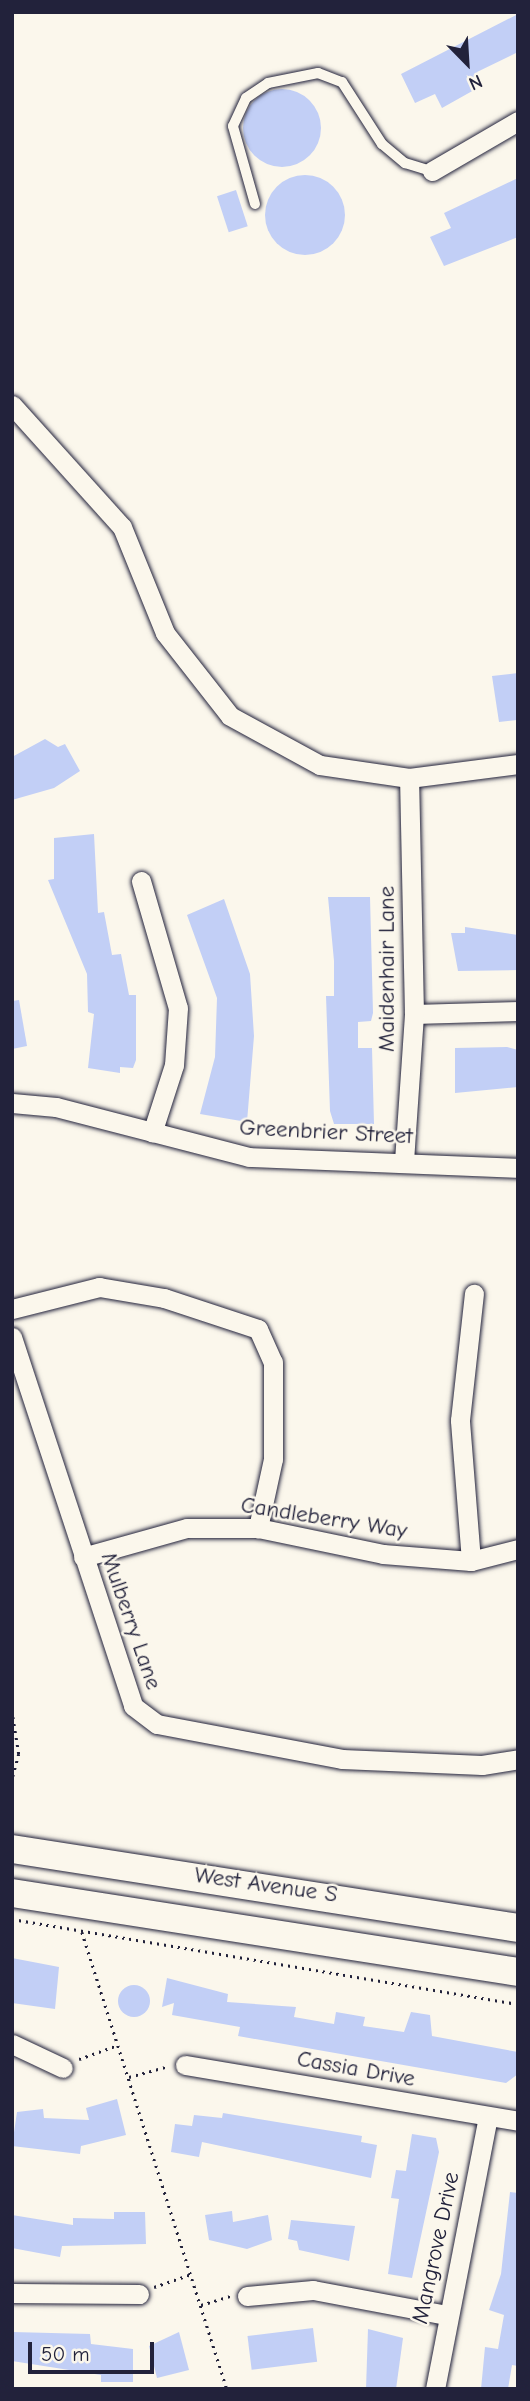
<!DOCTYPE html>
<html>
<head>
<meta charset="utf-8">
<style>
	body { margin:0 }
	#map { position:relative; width:530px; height:2401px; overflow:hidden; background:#fbf7ec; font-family:"Comic Neue",sans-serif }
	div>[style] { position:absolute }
	.building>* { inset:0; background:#c2cff6; transform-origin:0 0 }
	.round { border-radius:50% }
	.path>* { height:2.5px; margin-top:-1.25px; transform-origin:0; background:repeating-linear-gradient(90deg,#22223b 0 2px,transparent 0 7px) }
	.roads { filter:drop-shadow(0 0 2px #22223b) drop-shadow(0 0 2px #22223b) }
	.lane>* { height:10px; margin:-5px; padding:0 5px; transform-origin:5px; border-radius:5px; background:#fbf7ec }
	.street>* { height:19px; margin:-9.5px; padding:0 9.5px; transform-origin:9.5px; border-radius:9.5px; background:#fbf7ec }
	.secondary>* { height:28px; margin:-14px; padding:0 14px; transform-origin:14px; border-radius:14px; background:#fbf7ec }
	span { translate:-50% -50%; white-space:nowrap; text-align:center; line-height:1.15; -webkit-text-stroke:5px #fbf7ec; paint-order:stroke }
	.street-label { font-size:23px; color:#22223b }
	.frame { position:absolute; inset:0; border:14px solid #22223b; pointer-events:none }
	.north { position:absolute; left:432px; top:28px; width:70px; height:70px; -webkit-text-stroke:5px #fbf7ec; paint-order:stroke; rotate:156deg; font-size:19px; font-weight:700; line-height:28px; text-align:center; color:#22223b }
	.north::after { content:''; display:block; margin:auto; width:24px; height:32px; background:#22223b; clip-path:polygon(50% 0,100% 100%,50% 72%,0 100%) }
	.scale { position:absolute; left:28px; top:2342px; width:126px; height:32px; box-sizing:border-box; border:4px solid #22223b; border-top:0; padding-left:9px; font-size:21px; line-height:24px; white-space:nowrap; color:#22223b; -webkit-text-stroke:5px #fbf7ec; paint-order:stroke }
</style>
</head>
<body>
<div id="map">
	<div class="building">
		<div style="clip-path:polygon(518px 14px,518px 52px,477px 72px,483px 85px,442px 108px,435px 94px,415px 103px,401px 74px)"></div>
		<div class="round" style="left:243px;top:89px;width:78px;height:78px"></div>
		<div class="round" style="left:265px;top:175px;width:80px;height:80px"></div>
		<div style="clip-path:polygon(518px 178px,518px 237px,444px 266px,430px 237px,451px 228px,444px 213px)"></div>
		<div style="left:236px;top:190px;width:38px;height:20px;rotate:72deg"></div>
		<div style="clip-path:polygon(518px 673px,517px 720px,499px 722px,492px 676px)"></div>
		<div style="clip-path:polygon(45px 739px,58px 747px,65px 744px,80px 771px,54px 788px,12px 800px,12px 757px)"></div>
		<div style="clip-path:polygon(94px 834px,98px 913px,104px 912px,112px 955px,121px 954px,129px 995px,136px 995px,136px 1060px,133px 1068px,120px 1067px,120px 1073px,88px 1068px,94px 1014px,88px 1012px,87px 974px,48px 880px,54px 879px,54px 838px)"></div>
		<div style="clip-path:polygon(328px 897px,370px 897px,373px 1013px,371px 1021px,358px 1022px,358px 1048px,372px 1048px,374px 1124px,334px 1124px,330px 1111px,326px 996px,334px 996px,334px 961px)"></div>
		<div style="clip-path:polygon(224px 899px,250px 974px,254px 1036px,247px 1122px,200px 1114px,215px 1057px,217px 998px,187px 915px)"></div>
		<div style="clip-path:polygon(465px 927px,518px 935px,518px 970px,458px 971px,451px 933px,465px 933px)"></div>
		<div style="clip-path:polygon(19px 1000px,27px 1046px,12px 1049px,12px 1001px)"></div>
		<div style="clip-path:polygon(507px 1047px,518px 1050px,518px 1087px,455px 1093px,455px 1048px)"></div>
		<div style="clip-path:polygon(12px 1958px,59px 1967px,55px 2009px,12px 2003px)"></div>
		<div style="clip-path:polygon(167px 1978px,228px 1994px,227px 2002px,296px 2007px,294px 2017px,334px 2024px,336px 2012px,365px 2017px,363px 2026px,404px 2032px,411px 2012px,430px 2015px,432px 2036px,518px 2052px,518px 2074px,506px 2083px,238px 2036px,240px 2027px,172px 2015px,174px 2003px,162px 2007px)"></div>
		<div class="round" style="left:118px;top:1985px;width:32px;height:32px"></div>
		<div style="clip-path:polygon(117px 2099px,126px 2135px,81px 2146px,80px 2154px,12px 2146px,17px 2112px,43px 2109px,44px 2118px,89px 2120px,86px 2108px)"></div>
		<div style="clip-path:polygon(223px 2113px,362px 2136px,361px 2142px,377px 2145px,371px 2178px,202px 2142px,199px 2157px,171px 2152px,175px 2124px,192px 2126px,194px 2115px,222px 2118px)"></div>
		<div style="clip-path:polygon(412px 2134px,436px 2138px,439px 2152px,412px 2278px,388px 2274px,399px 2199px,391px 2198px,396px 2170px,406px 2171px)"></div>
		<div style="clip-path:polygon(510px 2192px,518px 2193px,518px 2366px,512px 2365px,508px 2389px,481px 2389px,485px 2347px,498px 2349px,504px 2315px,489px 2310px,501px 2274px)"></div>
		<div style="clip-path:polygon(232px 2211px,233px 2222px,268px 2215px,272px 2240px,247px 2249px,209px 2240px,205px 2215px)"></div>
		<div style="clip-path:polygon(114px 2212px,145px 2212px,146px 2244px,62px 2246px,60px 2257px,12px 2248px,12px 2215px,73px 2225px,73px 2218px,114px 2219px)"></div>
		<div style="clip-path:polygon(291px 2220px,355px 2226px,349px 2261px,299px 2250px,297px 2241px,288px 2239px)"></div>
		<div style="left:313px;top:2328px;width:34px;height:66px;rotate:83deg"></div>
		<div style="clip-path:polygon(368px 2329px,403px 2338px,396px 2389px,366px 2389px)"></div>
		<div style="clip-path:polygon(12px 2332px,90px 2334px,91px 2344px,133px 2349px,133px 2382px,101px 2382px,101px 2375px,12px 2361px)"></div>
		<div style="clip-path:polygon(179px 2332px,189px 2370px,157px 2378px,149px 2346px)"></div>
	</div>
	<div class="path">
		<div style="left:12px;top:1710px;width:45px;rotate:81deg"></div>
		<div style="left:19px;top:1754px;width:27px;rotate:105deg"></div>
		<div style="left:12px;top:1919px;width:513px;rotate:9.54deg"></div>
		<div style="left:82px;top:1932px;width:479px;rotate:72.4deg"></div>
		<div style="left:79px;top:2059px;width:41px;rotate:-19.7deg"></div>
		<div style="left:129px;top:2077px;width:41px;rotate:-15.4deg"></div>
		<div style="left:154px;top:2287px;width:39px;rotate:-19deg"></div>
		<div style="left:201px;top:2305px;width:31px;rotate:-17deg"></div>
	</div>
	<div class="roads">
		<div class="lane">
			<div style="left:255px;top:204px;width:81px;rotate:-105.8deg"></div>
			<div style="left:233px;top:126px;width:31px;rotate:-65deg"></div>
			<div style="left:246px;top:98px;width:27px;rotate:-34deg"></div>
			<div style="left:268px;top:83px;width:51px;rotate:-11.3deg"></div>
			<div style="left:318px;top:73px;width:26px;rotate:21deg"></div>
			<div style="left:342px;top:82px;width:74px;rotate:57.2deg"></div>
			<div style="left:382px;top:144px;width:30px;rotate:40deg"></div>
			<div style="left:405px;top:163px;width:28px;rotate:17deg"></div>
		</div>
		<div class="street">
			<div style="left:432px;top:171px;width:99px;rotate:-30.2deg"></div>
			<div style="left:12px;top:405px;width:164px;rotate:48deg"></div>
			<div style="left:122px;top:527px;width:114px;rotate:67.9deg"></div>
			<div style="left:165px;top:633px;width:105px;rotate:51.9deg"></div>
			<div style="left:230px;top:716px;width:102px;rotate:28.6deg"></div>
			<div style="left:320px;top:765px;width:90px;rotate:8.3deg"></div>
			<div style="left:409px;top:778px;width:110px;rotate:-7.3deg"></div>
			<div style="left:141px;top:881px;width:132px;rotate:73.8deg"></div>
			<div style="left:178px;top:1008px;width:57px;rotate:94deg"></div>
			<div style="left:174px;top:1065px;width:71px;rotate:107.9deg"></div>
			<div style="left:414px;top:1014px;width:104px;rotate:-1.7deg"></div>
			<div style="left:12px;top:1103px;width:44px;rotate:5.2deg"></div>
			<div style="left:56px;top:1107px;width:199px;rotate:14.5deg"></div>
			<div style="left:249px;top:1157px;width:269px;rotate:2.3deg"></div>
			<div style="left:404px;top:1161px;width:147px;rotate:-86.1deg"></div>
			<div style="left:414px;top:1014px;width:236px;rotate:-91.2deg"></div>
			<div style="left:12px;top:1309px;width:90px;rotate:-14.2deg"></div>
			<div style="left:99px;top:1287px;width:66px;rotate:9.6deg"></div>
			<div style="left:164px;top:1298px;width:99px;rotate:18.3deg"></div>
			<div style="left:258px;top:1329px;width:36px;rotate:66deg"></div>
			<div style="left:273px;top:1362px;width:97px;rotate:90deg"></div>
			<div style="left:273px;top:1459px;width:71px;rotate:102.3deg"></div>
			<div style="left:12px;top:1337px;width:388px;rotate:71.8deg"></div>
			<div style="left:133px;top:1706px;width:30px;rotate:37deg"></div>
			<div style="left:157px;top:1724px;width:188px;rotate:10.7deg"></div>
			<div style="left:342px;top:1759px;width:140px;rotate:2.5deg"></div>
			<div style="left:482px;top:1765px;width:36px;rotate:-9deg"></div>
			<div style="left:83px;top:1557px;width:108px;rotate:-15.6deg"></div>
			<div style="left:187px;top:1528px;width:71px"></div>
			<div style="left:258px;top:1528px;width:128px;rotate:11.7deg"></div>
			<div style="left:383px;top:1554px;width:88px;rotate:4.5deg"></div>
			<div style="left:471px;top:1561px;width:49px;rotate:-14.3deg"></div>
			<div style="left:471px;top:1561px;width:141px;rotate:-94.5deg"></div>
			<div style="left:460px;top:1420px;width:127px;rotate:-83.7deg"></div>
			<div style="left:12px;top:2044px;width:56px;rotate:25.2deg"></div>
			<div style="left:185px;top:2065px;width:338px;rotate:9.5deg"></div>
			<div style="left:12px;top:2293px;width:127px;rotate:0.5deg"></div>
			<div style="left:247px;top:2296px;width:66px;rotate:-5.2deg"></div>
			<div style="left:313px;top:2290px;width:135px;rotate:10.6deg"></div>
			<div style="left:435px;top:2389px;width:277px;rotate:-79deg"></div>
		</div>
		<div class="secondary">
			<div style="left:12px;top:1849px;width:512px;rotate:8.87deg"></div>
			<div style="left:12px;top:1893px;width:512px;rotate:8.87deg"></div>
		</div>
	</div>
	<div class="street-label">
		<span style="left:387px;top:969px;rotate:-90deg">Maidenhair Lane</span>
		<span style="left:326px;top:1132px;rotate:3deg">Greenbrier Street</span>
		<span style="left:324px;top:1518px;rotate:9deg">Candleberry Way</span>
		<span style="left:131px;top:1621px;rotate:71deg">Mulberry Lane</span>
		<span style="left:266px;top:1885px;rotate:8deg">West Avenue S</span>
		<span style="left:356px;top:2069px;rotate:10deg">Cassia Drive</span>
		<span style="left:436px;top:2248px;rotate:-78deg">Mangrove Drive</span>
	</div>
	<div class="frame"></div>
	<div class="north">N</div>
	<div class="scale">50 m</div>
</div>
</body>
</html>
